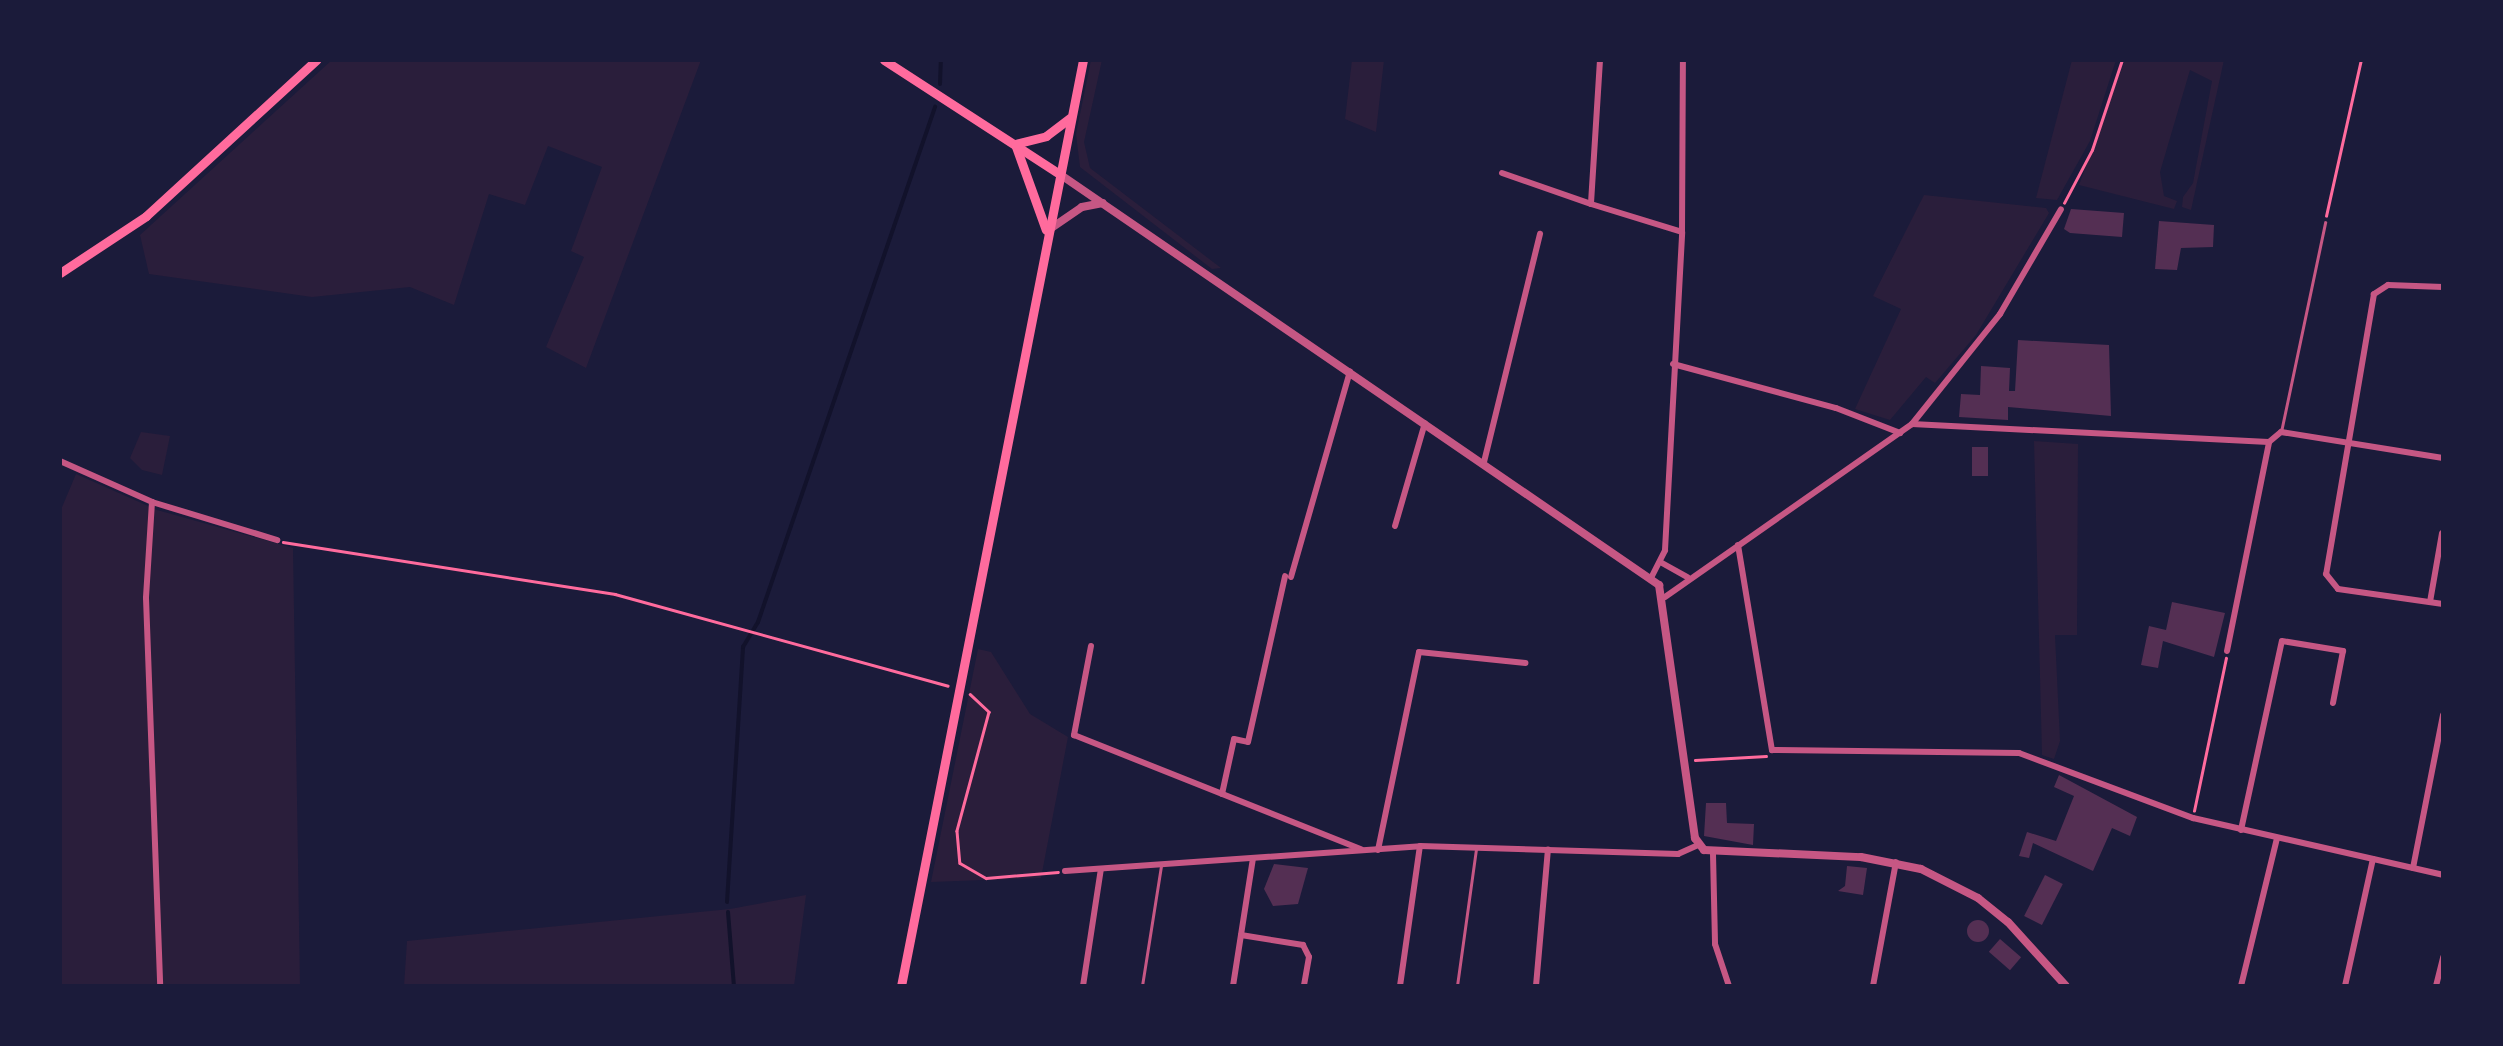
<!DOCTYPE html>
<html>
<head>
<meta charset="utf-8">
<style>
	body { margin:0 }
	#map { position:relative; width:2503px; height:1046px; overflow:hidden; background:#1b1b3a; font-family:"Sofia Sans Condensed",sans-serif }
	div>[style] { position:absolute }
	.green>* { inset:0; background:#2a1e3b }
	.stream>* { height:4px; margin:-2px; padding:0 2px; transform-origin:2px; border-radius:2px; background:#12122b }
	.building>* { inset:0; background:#542f53; transform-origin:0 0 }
	.round { border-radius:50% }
	.path>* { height:2.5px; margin:-1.25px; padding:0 1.25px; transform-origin:1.25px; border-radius:1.25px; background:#ff6b9d }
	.service>* { height:2.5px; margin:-1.25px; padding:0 1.25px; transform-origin:1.25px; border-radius:1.25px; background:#c65784 }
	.minor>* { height:6px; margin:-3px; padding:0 3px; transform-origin:3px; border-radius:3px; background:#c65784 }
	.tertiary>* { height:8px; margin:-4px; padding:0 4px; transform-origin:4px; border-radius:4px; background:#c65784 }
	.secondary>* { height:9px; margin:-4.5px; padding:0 4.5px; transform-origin:4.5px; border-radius:4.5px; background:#ff6b9d }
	span { translate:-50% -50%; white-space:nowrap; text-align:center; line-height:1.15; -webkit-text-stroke:8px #1b1b3a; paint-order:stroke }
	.frame { position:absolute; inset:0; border:62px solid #1b1b3a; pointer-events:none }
</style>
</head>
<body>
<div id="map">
	<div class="green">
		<div style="clip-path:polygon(332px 60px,701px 60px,586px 368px,546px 347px,584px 257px,571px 251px,602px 167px,548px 146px,525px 205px,489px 194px,454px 305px,410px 287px,312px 297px,149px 274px,140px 235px)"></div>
		<div style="clip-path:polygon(1091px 60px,1102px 60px,1084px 142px,1090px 168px,1221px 268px,1212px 269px,1080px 167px,1076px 134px)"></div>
		<div style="clip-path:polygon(1352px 60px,1384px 60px,1376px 132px,1345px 119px)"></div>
		<div style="clip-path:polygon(2072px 60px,2116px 60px,2090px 141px,2057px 200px,2036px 198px)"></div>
		<div style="clip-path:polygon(2125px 60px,2224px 60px,2191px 210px,2182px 207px,2183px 197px,2193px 183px,2212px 81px,2190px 70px,2160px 172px,2164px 196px,2177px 201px,2174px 209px,2079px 185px)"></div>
		<div style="clip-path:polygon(1924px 195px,2046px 208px,2049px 213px,1976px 335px,1935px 383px,1926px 377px,1890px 420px,1855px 409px,1901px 309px,1873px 296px)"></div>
		<div style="clip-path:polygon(141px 432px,170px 436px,162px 475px,142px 470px,130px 458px)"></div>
		<div style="clip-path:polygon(2034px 441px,2078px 444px,2077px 635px,2055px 635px,2060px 741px,2054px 759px,2042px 755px)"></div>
		<div style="clip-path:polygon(76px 474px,157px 510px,293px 548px,300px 986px,60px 986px,60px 512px)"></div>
		<div style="clip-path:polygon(978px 649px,991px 652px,1030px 714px,1068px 737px,1041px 878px,931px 882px)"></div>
		<div style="clip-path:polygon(806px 895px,794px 986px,404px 986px,407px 941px,730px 909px)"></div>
	</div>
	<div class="stream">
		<div style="left:940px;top:84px;width:24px;rotate:-88deg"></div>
		<div style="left:727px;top:902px;width:256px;rotate:-86.4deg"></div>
		<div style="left:743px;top:647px;width:29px;rotate:-59deg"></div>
		<div style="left:758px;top:622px;width:545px;rotate:-71.03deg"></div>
		<div style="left:728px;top:912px;width:74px;rotate:85.4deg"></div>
	</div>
	<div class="building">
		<div style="clip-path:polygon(2071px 209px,2124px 213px,2122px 237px,2070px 233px,2064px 229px)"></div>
		<div style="clip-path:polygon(2159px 221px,2214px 225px,2213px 247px,2181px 248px,2177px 270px,2155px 269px)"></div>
		<div style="clip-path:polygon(2018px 340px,2109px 345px,2111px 416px,2008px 407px,2008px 420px,1959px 417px,1961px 394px,1980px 395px,1981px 366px,2010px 368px,2009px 391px,2015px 391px)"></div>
		<div style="left:1972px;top:447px;width:16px;height:29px"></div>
		<div style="clip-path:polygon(2172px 602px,2225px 613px,2214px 657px,2163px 641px,2158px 668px,2141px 665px,2149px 626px,2166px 630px)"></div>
		<div style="clip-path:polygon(2059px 775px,2137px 817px,2130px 836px,2112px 828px,2093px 871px,2033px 843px,2029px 858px,2019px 856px,2027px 832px,2056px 841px,2074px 796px,2054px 787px)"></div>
		<div style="clip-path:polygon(1706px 803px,1726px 803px,1727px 823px,1754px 824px,1753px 845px,1704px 836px)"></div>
		<div style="clip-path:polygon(1274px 864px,1308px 868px,1298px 904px,1273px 906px,1264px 889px)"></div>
		<div style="clip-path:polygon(1847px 866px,1867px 868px,1863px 895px,1838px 891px,1845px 886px)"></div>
		<div style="left:2045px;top:875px;width:20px;height:46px;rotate:27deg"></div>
		<div class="round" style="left:1967px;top:920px;width:22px;height:22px"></div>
		<div style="left:2000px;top:939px;width:28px;height:17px;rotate:41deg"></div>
	</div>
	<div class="path">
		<div style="left:2064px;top:203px;width:60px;rotate:-62.2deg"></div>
		<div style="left:2092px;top:150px;width:95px;rotate:-71.6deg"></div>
		<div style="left:2326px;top:216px;width:160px;rotate:-77.4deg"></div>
		<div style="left:283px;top:542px;width:336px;rotate:8.9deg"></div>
		<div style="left:615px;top:594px;width:345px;rotate:15.4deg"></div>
		<div style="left:970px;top:694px;width:26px;rotate:43deg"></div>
		<div style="left:989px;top:712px;width:123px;rotate:105.1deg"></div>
		<div style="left:957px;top:831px;width:32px;rotate:85deg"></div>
		<div style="left:960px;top:863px;width:30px;rotate:30deg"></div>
		<div style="left:986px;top:878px;width:72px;rotate:-4.8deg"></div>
		<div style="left:1695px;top:760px;width:71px;rotate:-3.2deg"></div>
		<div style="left:2194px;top:811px;width:156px;rotate:-78.2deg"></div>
	</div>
	<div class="service">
		<div style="left:2281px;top:432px;width:214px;rotate:-78.1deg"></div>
		<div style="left:1142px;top:986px;width:121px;rotate:-81deg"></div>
		<div style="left:1457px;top:986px;width:138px;rotate:-82.1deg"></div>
	</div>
	<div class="minor">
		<div style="left:1600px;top:60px;width:144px;rotate:93.6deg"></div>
		<div style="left:1591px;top:204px;width:95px;rotate:17.1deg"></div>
		<div style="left:1502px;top:173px;width:94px;rotate:19.2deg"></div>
		<div style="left:2443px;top:287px;width:55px;rotate:-177.9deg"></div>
		<div style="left:2388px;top:285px;width:17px;rotate:147deg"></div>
		<div style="left:2374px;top:294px;width:284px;rotate:99.7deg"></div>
		<div style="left:2326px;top:574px;width:19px;rotate:51deg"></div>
		<div style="left:2338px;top:589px;width:106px;rotate:8.1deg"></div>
		<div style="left:1673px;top:364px;width:169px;rotate:15.1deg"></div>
		<div style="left:1836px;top:408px;width:69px;rotate:21.3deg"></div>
		<div style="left:1912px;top:424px;width:357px;rotate:2.9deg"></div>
		<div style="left:2269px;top:442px;width:16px;rotate:-40deg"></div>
		<div style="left:2281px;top:432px;width:164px;rotate:9.1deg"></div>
		<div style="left:60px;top:461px;width:101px;rotate:24deg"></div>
		<div style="left:152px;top:502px;width:131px;rotate:16.9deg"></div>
		<div style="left:1484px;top:462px;width:235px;rotate:-76.2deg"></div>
		<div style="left:152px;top:502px;width:96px;rotate:93.6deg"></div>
		<div style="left:146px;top:598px;width:388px;rotate:87.9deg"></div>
		<div style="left:1395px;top:526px;width:107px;rotate:-73.8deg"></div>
		<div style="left:1738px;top:545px;width:208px;rotate:80.6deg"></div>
		<div style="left:1772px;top:750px;width:247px;rotate:0.7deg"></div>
		<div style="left:2019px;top:753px;width:186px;rotate:20.5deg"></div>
		<div style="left:2193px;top:818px;width:256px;rotate:12.8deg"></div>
		<div style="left:1662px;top:563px;width:29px;rotate:29deg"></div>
		<div style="left:1291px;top:577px;width:214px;rotate:-74deg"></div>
		<div style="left:1651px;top:578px;width:31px;rotate:-63deg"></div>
		<div style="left:1665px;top:550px;width:318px;rotate:-86.9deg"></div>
		<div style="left:1682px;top:232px;width:172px;rotate:-89.7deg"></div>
		<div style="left:1665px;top:597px;width:302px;rotate:-35deg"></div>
		<div style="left:1912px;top:424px;width:141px;rotate:-51.3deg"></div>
		<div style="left:2000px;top:314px;width:121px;rotate:-59.8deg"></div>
		<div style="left:2430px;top:602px;width:70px;rotate:-80.1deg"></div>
		<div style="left:1091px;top:646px;width:91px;rotate:100.8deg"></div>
		<div style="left:1074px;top:735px;width:309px;rotate:21.7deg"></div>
		<div style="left:2227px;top:651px;width:213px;rotate:-78.6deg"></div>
		<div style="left:1222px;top:794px;width:56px;rotate:-77.7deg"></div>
		<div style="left:1234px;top:739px;width:14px;rotate:12deg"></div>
		<div style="left:1248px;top:742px;width:170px;rotate:-77.4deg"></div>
		<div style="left:2241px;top:830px;width:193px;rotate:-77.8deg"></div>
		<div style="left:2282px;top:641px;width:62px;rotate:9.3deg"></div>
		<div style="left:2343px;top:651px;width:53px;rotate:100.9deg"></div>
		<div style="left:1378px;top:850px;width:202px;rotate:-78.3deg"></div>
		<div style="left:1419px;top:652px;width:107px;rotate:5.9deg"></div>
		<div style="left:1713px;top:854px;width:90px;rotate:88.7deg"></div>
		<div style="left:1715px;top:944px;width:44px;rotate:71.6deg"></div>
		<div style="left:2413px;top:868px;width:156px;rotate:-78.9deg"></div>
		<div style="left:1065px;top:871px;width:356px;rotate:-4deg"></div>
		<div style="left:1420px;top:846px;width:258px;rotate:1.8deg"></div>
		<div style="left:1678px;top:854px;width:22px;rotate:-24deg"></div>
		<div style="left:1241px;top:935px;width:63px;rotate:9.2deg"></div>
		<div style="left:1303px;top:945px;width:13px;rotate:63deg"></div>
		<div style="left:1309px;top:957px;width:29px;rotate:100deg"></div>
		<div style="left:1083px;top:986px;width:118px;rotate:-81.3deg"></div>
		<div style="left:1233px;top:986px;width:129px;rotate:-81.1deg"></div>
		<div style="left:1400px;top:986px;width:141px;rotate:-81.9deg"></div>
		<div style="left:1536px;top:986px;width:137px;rotate:-85deg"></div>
		<div style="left:1873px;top:986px;width:126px;rotate:-79.5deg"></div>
		<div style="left:2241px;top:986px;width:152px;rotate:-76.3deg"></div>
		<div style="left:2345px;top:986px;width:130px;rotate:-77.6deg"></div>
		<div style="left:2436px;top:986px;width:30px;rotate:-76deg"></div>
	</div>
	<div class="tertiary">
		<div style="left:1058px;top:173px;width:729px;rotate:34.43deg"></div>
		<div style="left:1659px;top:585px;width:256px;rotate:81.9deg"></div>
		<div style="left:1695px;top:838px;width:15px;rotate:53deg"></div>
		<div style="left:1704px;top:850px;width:157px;rotate:2.6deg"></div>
		<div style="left:1861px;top:857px;width:61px;rotate:11.3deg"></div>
		<div style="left:1921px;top:869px;width:64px;rotate:27deg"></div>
		<div style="left:1978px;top:898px;width:38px;rotate:39deg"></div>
		<div style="left:2008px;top:922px;width:86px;rotate:47.8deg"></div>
		<div style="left:1047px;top:231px;width:42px;rotate:-34.4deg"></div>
		<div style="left:1082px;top:207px;width:21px;rotate:-11deg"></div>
	</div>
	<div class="secondary">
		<div style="left:884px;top:60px;width:207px;rotate:33deg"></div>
		<div style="left:1015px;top:144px;width:91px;rotate:70.2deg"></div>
		<div style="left:1015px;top:144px;width:32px;rotate:-14deg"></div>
		<div style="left:1046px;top:136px;width:30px;rotate:-37deg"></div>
		<div style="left:60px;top:273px;width:103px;rotate:-33.5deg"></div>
		<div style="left:146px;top:216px;width:231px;rotate:-42.5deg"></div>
		<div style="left:901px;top:986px;width:944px;rotate:-78.88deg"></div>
	</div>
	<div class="frame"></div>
</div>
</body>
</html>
